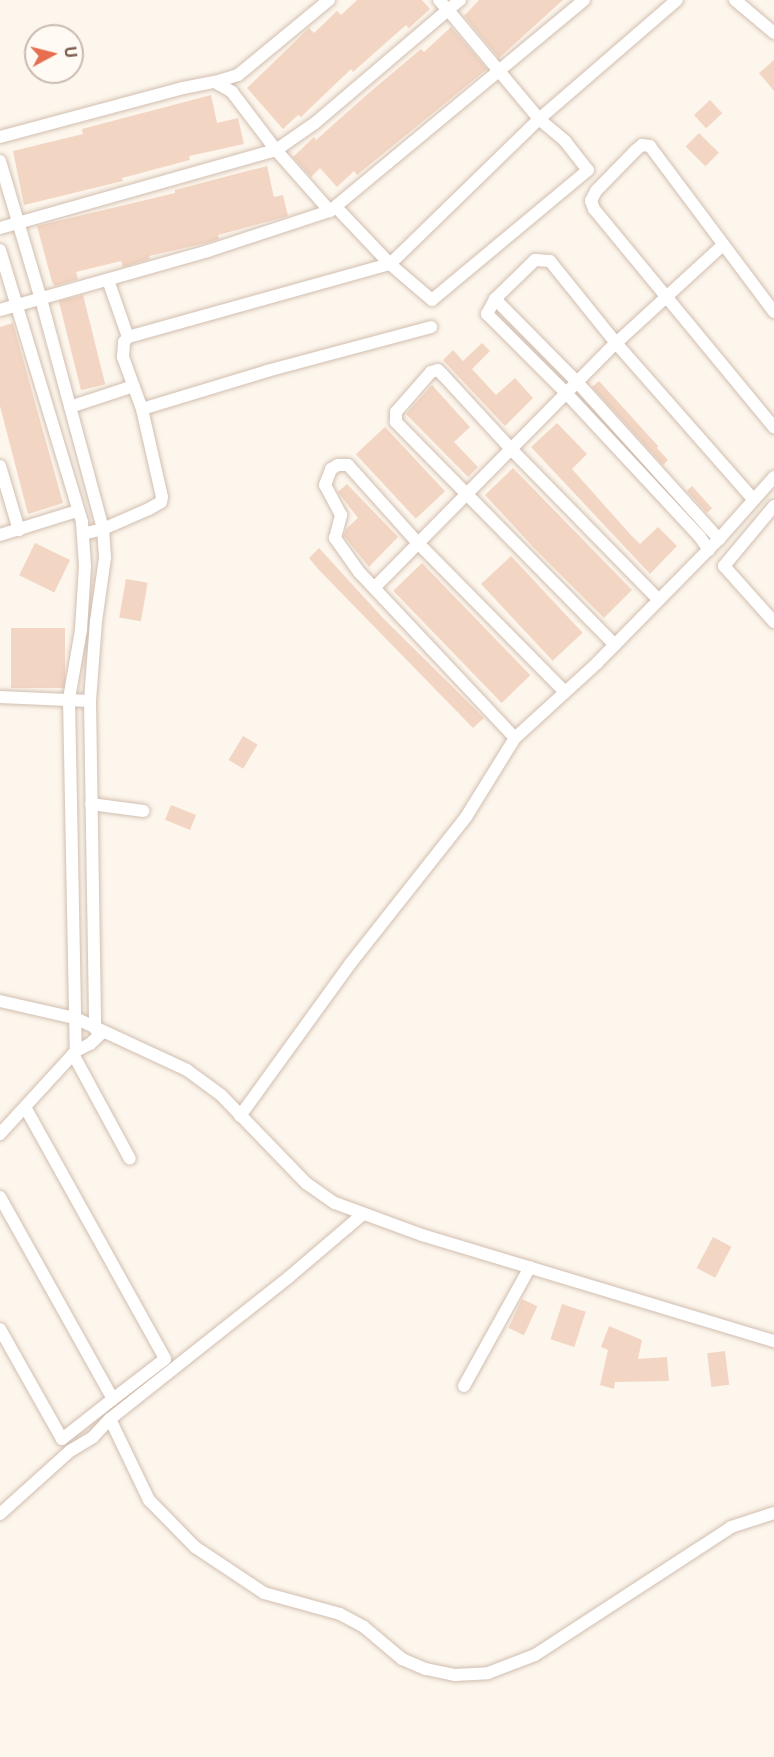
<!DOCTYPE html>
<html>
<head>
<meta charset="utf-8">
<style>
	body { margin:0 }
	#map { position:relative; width:774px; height:1757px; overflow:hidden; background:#fdf6ec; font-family:"Public Sans",sans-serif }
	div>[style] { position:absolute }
	.building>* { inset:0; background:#f3d5c3; transform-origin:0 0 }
	.roads { filter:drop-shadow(0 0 2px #d1beb0) drop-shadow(0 0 2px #d1beb0) }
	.minor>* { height:12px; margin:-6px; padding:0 6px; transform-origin:6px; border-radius:6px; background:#fff }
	span { translate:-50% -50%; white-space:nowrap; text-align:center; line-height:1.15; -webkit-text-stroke:6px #fffaf3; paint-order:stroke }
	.north { position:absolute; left:24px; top:24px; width:60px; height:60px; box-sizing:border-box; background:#fffaf3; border:2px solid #cabbb1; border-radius:50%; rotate:83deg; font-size:16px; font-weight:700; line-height:24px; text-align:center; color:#7a5c4d }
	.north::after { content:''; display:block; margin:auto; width:21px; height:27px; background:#e76f51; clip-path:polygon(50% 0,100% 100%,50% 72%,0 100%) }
</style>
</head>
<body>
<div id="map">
	<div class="building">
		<div style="clip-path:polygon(357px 0,422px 0,430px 9px,409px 28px,406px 25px,353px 72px,351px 69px,301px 117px,298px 115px,283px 129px,247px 88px,309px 28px,314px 33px,337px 11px,341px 15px)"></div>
		<div style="clip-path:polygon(479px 0,563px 0,499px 58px,464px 16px)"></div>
		<div style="clip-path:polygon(451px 27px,487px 69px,357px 175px,354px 171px,337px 187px,320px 168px,311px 177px,293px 157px,314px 137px,316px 140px,370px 92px,421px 49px,424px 52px)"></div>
		<div style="clip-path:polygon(774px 60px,774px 91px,759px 73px)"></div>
		<div style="clip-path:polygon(211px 95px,217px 123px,238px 118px,244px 144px,189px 156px,190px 160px,122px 178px,123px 181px,24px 205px,13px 151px,83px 134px,82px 129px)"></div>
		<div style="left:710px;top:100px;width:18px;height:22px;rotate:47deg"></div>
		<div style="left:699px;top:133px;width:28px;height:19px;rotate:45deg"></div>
		<div style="clip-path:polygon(267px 166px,274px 197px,283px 195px,288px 216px,218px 235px,219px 239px,206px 243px,149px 256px,150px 259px,123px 267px,121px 261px,76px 272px,78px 279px,55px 286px,52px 282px,37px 226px,175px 193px,175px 190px)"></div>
		<div style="left:83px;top:295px;width:92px;height:25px;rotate:76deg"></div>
		<div style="clip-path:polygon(13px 323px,63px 503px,28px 514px,0 406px,0 327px)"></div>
		<div style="clip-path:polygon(482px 343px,490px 351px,472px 369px,496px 395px,515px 378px,533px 398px,505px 426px,443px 360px,453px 350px,463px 361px)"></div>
		<div style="clip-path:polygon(599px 381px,658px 446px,657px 448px,668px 460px,663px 465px,592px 387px)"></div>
		<div style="clip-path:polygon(432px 385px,470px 427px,454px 442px,478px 467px,468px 477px,406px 414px)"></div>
		<div style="clip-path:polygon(557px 423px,587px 454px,572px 469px,629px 533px,640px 544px,658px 527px,677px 546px,650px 574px,531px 447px)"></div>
		<div style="left:385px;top:427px;width:88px;height:40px;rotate:47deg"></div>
		<div style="clip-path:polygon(513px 468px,632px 590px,604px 618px,535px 549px,485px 495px)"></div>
		<div style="clip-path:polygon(347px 484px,398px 537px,369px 567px,344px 536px,346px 529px,358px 518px,338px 492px)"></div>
		<div style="left:692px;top:486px;width:30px;height:7px;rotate:48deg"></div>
		<div style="left:35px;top:543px;width:39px;height:36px;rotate:26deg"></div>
		<div style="clip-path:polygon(319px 548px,383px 618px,484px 718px,473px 728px,318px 569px,309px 558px)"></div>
		<div style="left:511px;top:556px;width:105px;height:41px;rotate:47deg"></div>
		<div style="left:422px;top:563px;width:156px;height:40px;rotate:46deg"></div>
		<div style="left:126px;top:579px;width:22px;height:39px;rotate:10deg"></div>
		<div style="left:11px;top:628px;width:54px;height:60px"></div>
		<div style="left:243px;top:736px;width:17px;height:28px;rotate:31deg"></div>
		<div style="left:171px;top:805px;width:27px;height:16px;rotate:22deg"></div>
		<div style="left:713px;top:1237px;width:21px;height:35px;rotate:28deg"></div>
		<div style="left:522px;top:1299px;width:17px;height:32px;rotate:25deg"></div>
		<div style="left:562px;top:1304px;width:25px;height:37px;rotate:18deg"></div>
		<div style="clip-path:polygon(609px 1326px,642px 1340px,638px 1359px,667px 1357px,669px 1381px,615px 1382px,614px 1389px,600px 1385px,608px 1350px,601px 1347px)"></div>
		<div style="left:725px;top:1351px;width:34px;height:18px;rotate:83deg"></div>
	</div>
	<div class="roads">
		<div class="minor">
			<div style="left:439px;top:0;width:13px;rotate:48deg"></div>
			<div style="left:448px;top:10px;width:16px;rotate:-40deg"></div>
			<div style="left:735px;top:0;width:51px;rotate:40.2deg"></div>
			<div style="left:215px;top:82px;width:24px;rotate:-17deg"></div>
			<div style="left:238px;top:75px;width:118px;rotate:-39.5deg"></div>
			<div style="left:0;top:137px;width:189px;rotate:-15deg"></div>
			<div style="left:183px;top:88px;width:33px;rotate:-11deg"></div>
			<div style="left:215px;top:82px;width:20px;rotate:30deg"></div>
			<div style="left:232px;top:92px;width:73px;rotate:52.8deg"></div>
			<div style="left:276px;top:150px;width:47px;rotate:-34.7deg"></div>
			<div style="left:315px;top:123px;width:175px;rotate:-40.4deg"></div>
			<div style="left:448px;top:10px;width:142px;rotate:50.1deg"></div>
			<div style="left:539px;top:119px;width:34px;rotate:40deg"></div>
			<div style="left:565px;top:141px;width:37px;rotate:52deg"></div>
			<div style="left:588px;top:170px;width:203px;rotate:140.2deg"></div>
			<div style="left:432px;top:300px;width:55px;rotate:-139.4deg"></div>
			<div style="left:390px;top:264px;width:79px;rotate:-133.5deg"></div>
			<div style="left:0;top:161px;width:144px;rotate:73.5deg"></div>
			<div style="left:41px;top:299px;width:238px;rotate:74.9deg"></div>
			<div style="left:103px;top:529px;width:29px;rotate:86deg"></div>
			<div style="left:105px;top:558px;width:64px;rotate:98.1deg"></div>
			<div style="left:96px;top:621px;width:80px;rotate:94.3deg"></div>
			<div style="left:90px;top:701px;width:328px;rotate:89.1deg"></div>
			<div style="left:0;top:228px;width:287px;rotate:-15.8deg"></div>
			<div style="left:276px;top:150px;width:81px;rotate:48.5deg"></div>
			<div style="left:0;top:250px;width:284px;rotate:73.2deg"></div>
			<div style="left:82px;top:522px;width:44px;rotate:86.1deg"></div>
			<div style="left:85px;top:566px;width:64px;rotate:93.6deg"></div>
			<div style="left:81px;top:630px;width:70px;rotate:99.9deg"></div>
			<div style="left:69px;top:699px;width:352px;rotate:88.9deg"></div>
			<div style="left:76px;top:1051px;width:113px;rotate:132.5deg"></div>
			<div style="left:108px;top:280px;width:60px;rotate:70.7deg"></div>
			<div style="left:495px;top:299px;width:117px;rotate:45.3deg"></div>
			<div style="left:577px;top:382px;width:212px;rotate:47.9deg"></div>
			<div style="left:0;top:310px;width:216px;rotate:-15.8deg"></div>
			<div style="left:208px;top:251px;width:128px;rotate:-18.2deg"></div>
			<div style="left:330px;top:211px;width:330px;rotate:-39.7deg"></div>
			<div style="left:774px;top:312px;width:207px;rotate:-126.8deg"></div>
			<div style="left:650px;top:146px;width:8px;rotate:-173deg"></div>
			<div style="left:642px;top:145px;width:8px;rotate:140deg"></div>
			<div style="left:636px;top:150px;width:57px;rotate:134.3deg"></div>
			<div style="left:596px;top:191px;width:11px;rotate:117deg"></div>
			<div style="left:591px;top:201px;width:9px;rotate:69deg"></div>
			<div style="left:594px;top:209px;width:283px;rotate:50.5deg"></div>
			<div style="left:70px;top:407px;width:67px;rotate:-18.2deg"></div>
			<div style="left:142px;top:409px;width:131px;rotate:-16.9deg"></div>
			<div style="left:267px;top:371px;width:170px;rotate:-15deg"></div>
			<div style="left:0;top:466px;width:67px;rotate:73.5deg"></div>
			<div style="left:774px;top:506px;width:78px;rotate:129.8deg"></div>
			<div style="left:724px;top:566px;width:75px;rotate:48.2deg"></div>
			<div style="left:83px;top:534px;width:21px;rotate:-14deg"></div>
			<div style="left:103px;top:529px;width:50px;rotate:-23.5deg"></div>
			<div style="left:149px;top:509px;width:14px;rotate:-30deg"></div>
			<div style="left:161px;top:502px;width:5px;rotate:-79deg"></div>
			<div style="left:162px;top:497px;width:90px;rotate:-102.8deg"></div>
			<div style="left:142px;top:409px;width:55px;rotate:-110.1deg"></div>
			<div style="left:123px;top:357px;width:15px;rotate:-86deg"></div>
			<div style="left:124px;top:342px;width:6px;rotate:-51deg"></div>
			<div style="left:128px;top:337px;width:272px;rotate:-15.6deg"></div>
			<div style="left:390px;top:264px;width:208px;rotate:-44.2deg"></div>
			<div style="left:539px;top:119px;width:182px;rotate:-40.8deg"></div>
			<div style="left:0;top:535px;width:81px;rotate:-17.3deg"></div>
			<div style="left:709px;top:550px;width:16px;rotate:-125deg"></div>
			<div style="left:700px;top:537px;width:197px;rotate:-132.9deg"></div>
			<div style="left:566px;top:393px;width:112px;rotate:-135deg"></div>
			<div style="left:487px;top:314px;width:17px;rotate:-62deg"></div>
			<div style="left:495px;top:299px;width:56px;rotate:-44.3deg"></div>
			<div style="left:535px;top:260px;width:15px;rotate:4deg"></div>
			<div style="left:550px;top:261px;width:105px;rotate:51.2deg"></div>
			<div style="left:616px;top:343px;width:208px;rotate:48.7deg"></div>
			<div style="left:374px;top:588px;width:344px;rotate:-45.4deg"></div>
			<div style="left:616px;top:343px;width:144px;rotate:-42.5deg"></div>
			<div style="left:615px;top:645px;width:313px;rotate:-134.5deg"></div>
			<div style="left:396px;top:422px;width:10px;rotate:-90deg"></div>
			<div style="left:396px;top:412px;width:53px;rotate:-48.8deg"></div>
			<div style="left:431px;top:372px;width:7px;rotate:-16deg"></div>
			<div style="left:438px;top:370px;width:7px;rotate:45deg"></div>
			<div style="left:443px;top:375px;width:100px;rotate:47.4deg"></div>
			<div style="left:511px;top:449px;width:211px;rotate:45.6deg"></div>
			<div style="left:0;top:697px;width:90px;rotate:2.5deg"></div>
			<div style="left:515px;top:738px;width:111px;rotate:-42.4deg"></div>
			<div style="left:597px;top:663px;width:174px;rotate:-45.5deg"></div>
			<div style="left:719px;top:539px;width:83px;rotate:-48.4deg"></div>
			<div style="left:91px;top:804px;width:53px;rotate:7.5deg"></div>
			<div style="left:0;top:1001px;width:77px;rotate:12.8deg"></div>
			<div style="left:75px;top:1018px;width:123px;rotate:24.9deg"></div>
			<div style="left:187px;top:1070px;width:42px;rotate:36.3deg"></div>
			<div style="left:221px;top:1095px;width:122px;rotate:46deg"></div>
			<div style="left:306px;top:1183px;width:35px;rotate:35deg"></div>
			<div style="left:335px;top:1203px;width:93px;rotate:20.2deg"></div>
			<div style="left:422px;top:1235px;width:368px;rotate:16.8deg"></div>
			<div style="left:76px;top:1051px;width:16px;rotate:-27deg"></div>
			<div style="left:90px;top:1044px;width:18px;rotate:-43deg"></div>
			<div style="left:73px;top:1054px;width:119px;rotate:61.5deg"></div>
			<div style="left:25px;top:1107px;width:288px;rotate:60.9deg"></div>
			<div style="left:165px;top:1359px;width:66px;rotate:142.4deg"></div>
			<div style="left:240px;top:1116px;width:188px;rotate:-54.1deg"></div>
			<div style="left:350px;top:964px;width:187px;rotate:-51.7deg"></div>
			<div style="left:466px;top:817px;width:93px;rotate:-58.2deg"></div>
			<div style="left:515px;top:738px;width:228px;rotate:-133.2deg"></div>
			<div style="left:359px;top:572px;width:42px;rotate:-125.2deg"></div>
			<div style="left:335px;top:538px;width:24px;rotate:-75deg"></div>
			<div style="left:341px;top:515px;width:34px;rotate:-118deg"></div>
			<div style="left:325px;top:485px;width:17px;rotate:-69deg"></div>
			<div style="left:331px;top:469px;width:8px;rotate:-30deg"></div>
			<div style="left:338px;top:465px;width:10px"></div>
			<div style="left:348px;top:465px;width:105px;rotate:48.1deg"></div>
			<div style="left:418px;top:543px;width:209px;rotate:45.4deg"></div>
			<div style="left:0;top:1197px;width:231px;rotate:60.8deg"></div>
			<div style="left:113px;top:1399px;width:65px;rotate:141.9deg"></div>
			<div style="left:62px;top:1439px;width:126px;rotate:-119.4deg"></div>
			<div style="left:464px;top:1386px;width:136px;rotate:-61deg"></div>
			<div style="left:110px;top:1419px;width:90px;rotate:64.3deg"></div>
			<div style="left:149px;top:1500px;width:66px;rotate:45.6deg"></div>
			<div style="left:195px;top:1547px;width:83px;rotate:33.7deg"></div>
			<div style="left:264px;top:1593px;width:79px;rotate:15.4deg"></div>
			<div style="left:340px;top:1614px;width:27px;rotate:28deg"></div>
			<div style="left:364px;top:1627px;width:50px;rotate:40.1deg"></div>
			<div style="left:402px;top:1659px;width:26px;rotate:23deg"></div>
			<div style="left:426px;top:1669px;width:30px;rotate:12deg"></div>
			<div style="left:455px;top:1675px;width:33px;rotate:-3deg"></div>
			<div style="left:488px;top:1673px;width:50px;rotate:-21deg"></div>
			<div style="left:535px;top:1655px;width:234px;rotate:-33.1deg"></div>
			<div style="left:731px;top:1527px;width:45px;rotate:-18deg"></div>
			<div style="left:0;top:1514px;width:94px;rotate:-42deg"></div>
			<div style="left:70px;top:1451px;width:27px;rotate:-31deg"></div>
			<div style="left:93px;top:1437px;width:25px;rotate:-47deg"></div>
			<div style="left:110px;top:1419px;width:228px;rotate:-38.4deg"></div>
			<div style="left:289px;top:1277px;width:97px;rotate:-40.4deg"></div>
		</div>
	</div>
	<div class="north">U</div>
</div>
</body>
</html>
